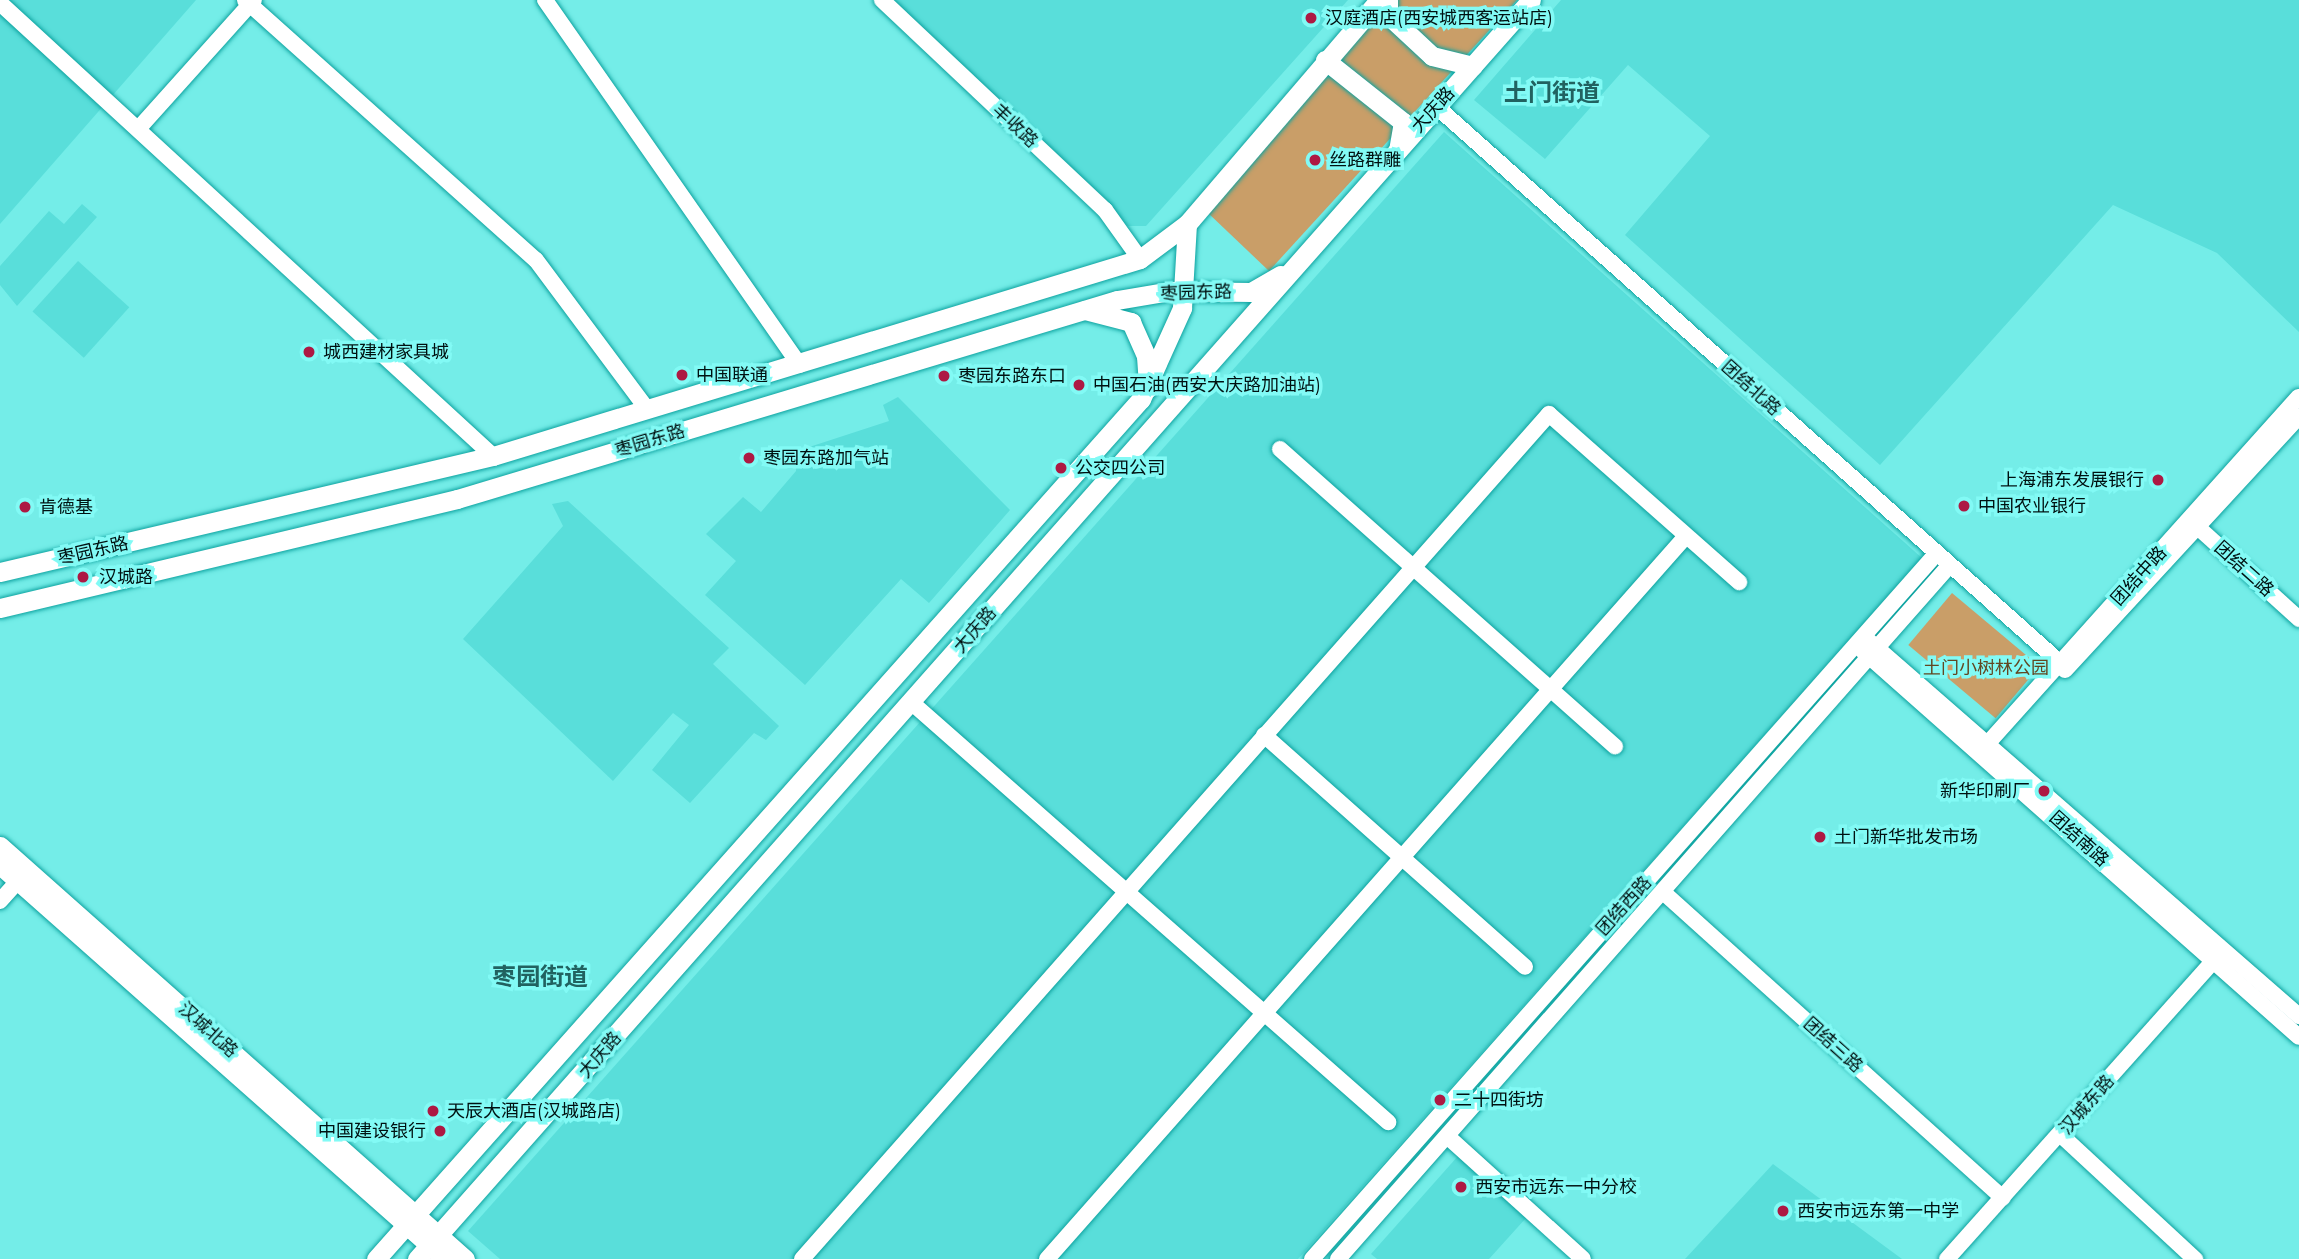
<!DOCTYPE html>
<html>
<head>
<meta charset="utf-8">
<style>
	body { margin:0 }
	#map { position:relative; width:2299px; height:1259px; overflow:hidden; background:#74ede8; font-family:Montserrat,"Noto Sans SC",sans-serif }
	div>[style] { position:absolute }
	.built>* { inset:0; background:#59deda; transform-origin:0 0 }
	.green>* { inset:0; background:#c99e68; transform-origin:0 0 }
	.roads { filter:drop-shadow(0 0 2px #0da29f) drop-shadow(0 0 2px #0da29f) }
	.minor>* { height:16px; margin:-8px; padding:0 8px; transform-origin:8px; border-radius:8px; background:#fff }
	.major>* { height:19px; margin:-9.5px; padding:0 9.5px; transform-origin:9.5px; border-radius:9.5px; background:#fff }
	.dots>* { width:19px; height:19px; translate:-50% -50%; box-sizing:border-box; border:4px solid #82faf5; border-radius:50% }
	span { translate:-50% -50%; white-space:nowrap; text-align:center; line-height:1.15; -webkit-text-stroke:7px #82faf5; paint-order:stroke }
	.poi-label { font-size:18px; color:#011 }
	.left { translate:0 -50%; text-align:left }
	.right { translate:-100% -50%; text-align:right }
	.street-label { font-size:18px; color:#011 }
	.park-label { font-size:18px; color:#624722 }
	.district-label { font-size:24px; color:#216260; font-weight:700 }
</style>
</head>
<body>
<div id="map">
	<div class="built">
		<div style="clip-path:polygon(0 0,196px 0,0 224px)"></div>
		<div style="clip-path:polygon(888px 0,1348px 0,1146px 226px,1128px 226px)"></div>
		<div style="clip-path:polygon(1561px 0,2299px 0,2299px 332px,2217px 253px,2113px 205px,1880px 465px,1625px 235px,1710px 136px,1628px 65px,1545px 159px,1474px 100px)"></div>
		<div style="clip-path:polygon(1444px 132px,1922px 558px,1298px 1259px,500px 1259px,468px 1231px)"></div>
		<div style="clip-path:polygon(82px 204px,97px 217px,17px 306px,0 285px,0 266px,49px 211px,64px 224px)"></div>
		<div style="left:78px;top:261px;width:69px;height:68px;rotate:42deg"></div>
		<div style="clip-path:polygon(898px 397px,1010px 510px,929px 603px,901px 579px,805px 685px,705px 595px,736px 561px,706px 534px,743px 497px,761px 512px,796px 471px,797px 451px,889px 421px,883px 405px)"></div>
		<div style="clip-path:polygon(568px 501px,729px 648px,713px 664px,779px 726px,766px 740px,754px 733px,690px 803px,652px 770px,689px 725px,673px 713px,613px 781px,463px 639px,563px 526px,552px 504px)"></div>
		<div style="clip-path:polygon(1458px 1156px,1527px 1217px,1489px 1259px,1377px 1259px,1371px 1254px)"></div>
		<div style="clip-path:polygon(1773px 1164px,1902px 1259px,1685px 1259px)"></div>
	</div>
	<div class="green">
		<div style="clip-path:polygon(1391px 0,1517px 0,1269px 271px,1207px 212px)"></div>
		<div style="left:1952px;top:593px;width:114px;height:68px;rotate:40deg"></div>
	</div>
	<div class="roads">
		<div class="minor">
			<div style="left:245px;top:0;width:390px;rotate:41.8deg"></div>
			<div style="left:536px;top:260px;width:187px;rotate:53.3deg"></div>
			<div style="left:545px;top:0;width:445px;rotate:55.1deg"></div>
			<div style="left:882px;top:0;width:306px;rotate:43.3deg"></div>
			<div style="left:1105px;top:210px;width:60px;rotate:54.5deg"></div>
			<div style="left:0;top:3px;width:670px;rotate:42.58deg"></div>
			<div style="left:1437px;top:107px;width:843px;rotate:41.73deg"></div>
			<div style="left:139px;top:128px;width:172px;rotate:-48.1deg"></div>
			<div style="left:1280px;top:449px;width:448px;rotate:41.6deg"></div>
			<div style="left:2191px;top:521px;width:146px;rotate:42.2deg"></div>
			<div style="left:1869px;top:641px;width:571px;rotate:41.09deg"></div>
			<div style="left:1863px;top:651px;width:582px;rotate:41.52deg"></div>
			<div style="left:2065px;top:670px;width:345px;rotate:-47.3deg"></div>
			<div style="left:911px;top:702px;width:636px;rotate:41.36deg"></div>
			<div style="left:1264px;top:735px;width:349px;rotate:41.6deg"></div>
			<div style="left:1980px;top:752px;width:477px;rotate:-48.1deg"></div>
			<div style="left:1663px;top:892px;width:457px;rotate:42deg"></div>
			<div style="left:0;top:901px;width:39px;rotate:-48deg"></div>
			<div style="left:2061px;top:1135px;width:183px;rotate:42.8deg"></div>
			<div style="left:1447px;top:1136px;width:183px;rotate:42.1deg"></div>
			<div style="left:802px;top:1259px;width:1128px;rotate:-48.52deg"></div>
			<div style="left:1549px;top:414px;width:254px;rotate:41.5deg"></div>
			<div style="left:1047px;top:1259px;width:965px;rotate:-48.53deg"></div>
			<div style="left:1312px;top:1259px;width:941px;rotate:-48.49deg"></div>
			<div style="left:1338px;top:1259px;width:924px;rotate:-48.6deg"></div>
			<div style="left:1947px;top:1259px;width:409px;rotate:-48.2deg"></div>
		</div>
		<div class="major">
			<div style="left:1388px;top:0;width:15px;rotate:90deg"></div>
			<div style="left:1388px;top:15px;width:60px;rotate:43deg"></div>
			<div style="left:1432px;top:56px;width:42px;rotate:13.7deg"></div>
			<div style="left:1325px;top:60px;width:100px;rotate:38.5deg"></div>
			<div style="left:1403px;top:122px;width:28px;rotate:100deg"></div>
			<div style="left:1085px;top:310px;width:48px;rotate:14.6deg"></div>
			<div style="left:1131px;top:322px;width:37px;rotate:66deg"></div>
			<div style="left:1146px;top:356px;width:32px;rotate:86deg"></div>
			<div style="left:0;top:572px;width:506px;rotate:-13.24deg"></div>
			<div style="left:493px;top:456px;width:676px;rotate:-16.93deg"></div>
			<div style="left:1140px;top:259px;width:59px;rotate:-36.7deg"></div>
			<div style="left:1187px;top:224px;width:295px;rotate:-49.4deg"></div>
			<div style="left:0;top:608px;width:470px;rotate:-13.4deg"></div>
			<div style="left:457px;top:499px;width:689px;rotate:-16.78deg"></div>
			<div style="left:1117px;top:300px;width:54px;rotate:-9.6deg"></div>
			<div style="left:1170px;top:291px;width:81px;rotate:0.7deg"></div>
			<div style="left:1251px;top:292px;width:34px;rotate:-30deg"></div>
			<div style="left:0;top:846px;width:622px;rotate:41.61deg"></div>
			<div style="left:0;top:865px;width:594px;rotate:41.52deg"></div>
			<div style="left:376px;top:1259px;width:1151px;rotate:-48.35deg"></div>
			<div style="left:1141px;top:399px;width:100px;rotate:-65.7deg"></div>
			<div style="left:1182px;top:308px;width:84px;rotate:-86.6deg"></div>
			<div style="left:417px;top:1259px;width:1681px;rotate:-48.5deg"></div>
		</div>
	</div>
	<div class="dots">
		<div style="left:1311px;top:18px;background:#ad1943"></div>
		<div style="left:1315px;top:160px;background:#ad1943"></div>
		<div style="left:309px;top:352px;background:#ad1943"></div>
		<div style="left:682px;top:375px;background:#ad1943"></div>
		<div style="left:944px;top:376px;background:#ad1943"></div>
		<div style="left:1079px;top:385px;background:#ad1943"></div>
		<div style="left:749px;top:458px;background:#ad1943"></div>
		<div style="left:1061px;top:468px;background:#ad1943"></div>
		<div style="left:2158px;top:480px;background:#ad1943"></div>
		<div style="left:1964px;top:506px;background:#ad1943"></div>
		<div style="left:25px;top:507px;background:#ad1943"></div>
		<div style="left:83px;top:577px;background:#ad1943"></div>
		<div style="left:2044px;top:791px;background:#ad1943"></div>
		<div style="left:1820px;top:837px;background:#ad1943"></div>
		<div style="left:1440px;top:1100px;background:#ad1943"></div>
		<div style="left:433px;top:1111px;background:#ad1943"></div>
		<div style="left:440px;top:1131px;background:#ad1943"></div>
		<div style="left:1461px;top:1187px;background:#ad1943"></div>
		<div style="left:1783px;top:1211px;background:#ad1943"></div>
	</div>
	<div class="poi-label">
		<span class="left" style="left:1325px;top:18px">汉庭酒店(西安城西客运站店)</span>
		<span class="left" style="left:1329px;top:160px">丝路群雕</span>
		<span class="left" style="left:323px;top:352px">城西建材家具城</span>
		<span class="left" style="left:696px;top:375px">中国联通</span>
		<span class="left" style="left:958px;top:376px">枣园东路东口</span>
		<span class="left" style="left:1093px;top:385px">中国石油(西安大庆路加油站)</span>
		<span class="left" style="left:763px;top:458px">枣园东路加气站</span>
		<span class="left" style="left:1075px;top:468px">公交四公司</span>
		<span class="right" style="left:2144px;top:480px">上海浦东发展银行</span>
		<span class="left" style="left:1978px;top:506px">中国农业银行</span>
		<span class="left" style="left:39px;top:507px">肯德基</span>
		<span class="left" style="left:99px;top:577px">汉城路</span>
		<span class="right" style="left:2030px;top:791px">新华印刷厂</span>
		<span class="left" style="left:1834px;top:837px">土门新华批发市场</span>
		<span class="left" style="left:1454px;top:1100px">二十四街坊</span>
		<span class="left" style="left:447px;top:1111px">天辰大酒店(汉城路店)</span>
		<span class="right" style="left:426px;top:1131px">中国建设银行</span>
		<span class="left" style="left:1475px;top:1187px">西安市远东一中分校</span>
		<span class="left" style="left:1797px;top:1211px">西安市远东第一中学</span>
	</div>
	<div class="street-label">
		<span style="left:1433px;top:110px;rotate:-48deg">大庆路</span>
		<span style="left:1015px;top:126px;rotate:43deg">丰收路</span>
		<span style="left:1196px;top:293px;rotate:-2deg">枣园东路</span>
		<span style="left:1751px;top:388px;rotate:42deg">团结北路</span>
		<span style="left:650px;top:441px;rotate:-17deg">枣园东路</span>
		<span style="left:93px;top:551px;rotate:-13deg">枣园东路</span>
		<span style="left:2244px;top:569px;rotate:42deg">团结二路</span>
		<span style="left:2139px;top:576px;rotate:-48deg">团结中路</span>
		<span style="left:975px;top:630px;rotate:-49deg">大庆路</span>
		<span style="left:2079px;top:839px;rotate:42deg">团结南路</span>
		<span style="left:1624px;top:906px;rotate:-48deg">团结西路</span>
		<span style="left:208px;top:1030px;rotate:42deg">汉城北路</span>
		<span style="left:1833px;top:1045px;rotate:42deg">团结三路</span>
		<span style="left:600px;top:1055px;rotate:-49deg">大庆路</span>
		<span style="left:2087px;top:1105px;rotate:-49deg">汉城东路</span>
	</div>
	<div class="park-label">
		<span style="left:1986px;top:668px">土门小树林公园</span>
	</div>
	<div class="district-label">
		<span style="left:1552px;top:93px">土门街道</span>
		<span style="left:540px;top:977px">枣园街道</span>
	</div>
</div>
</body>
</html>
